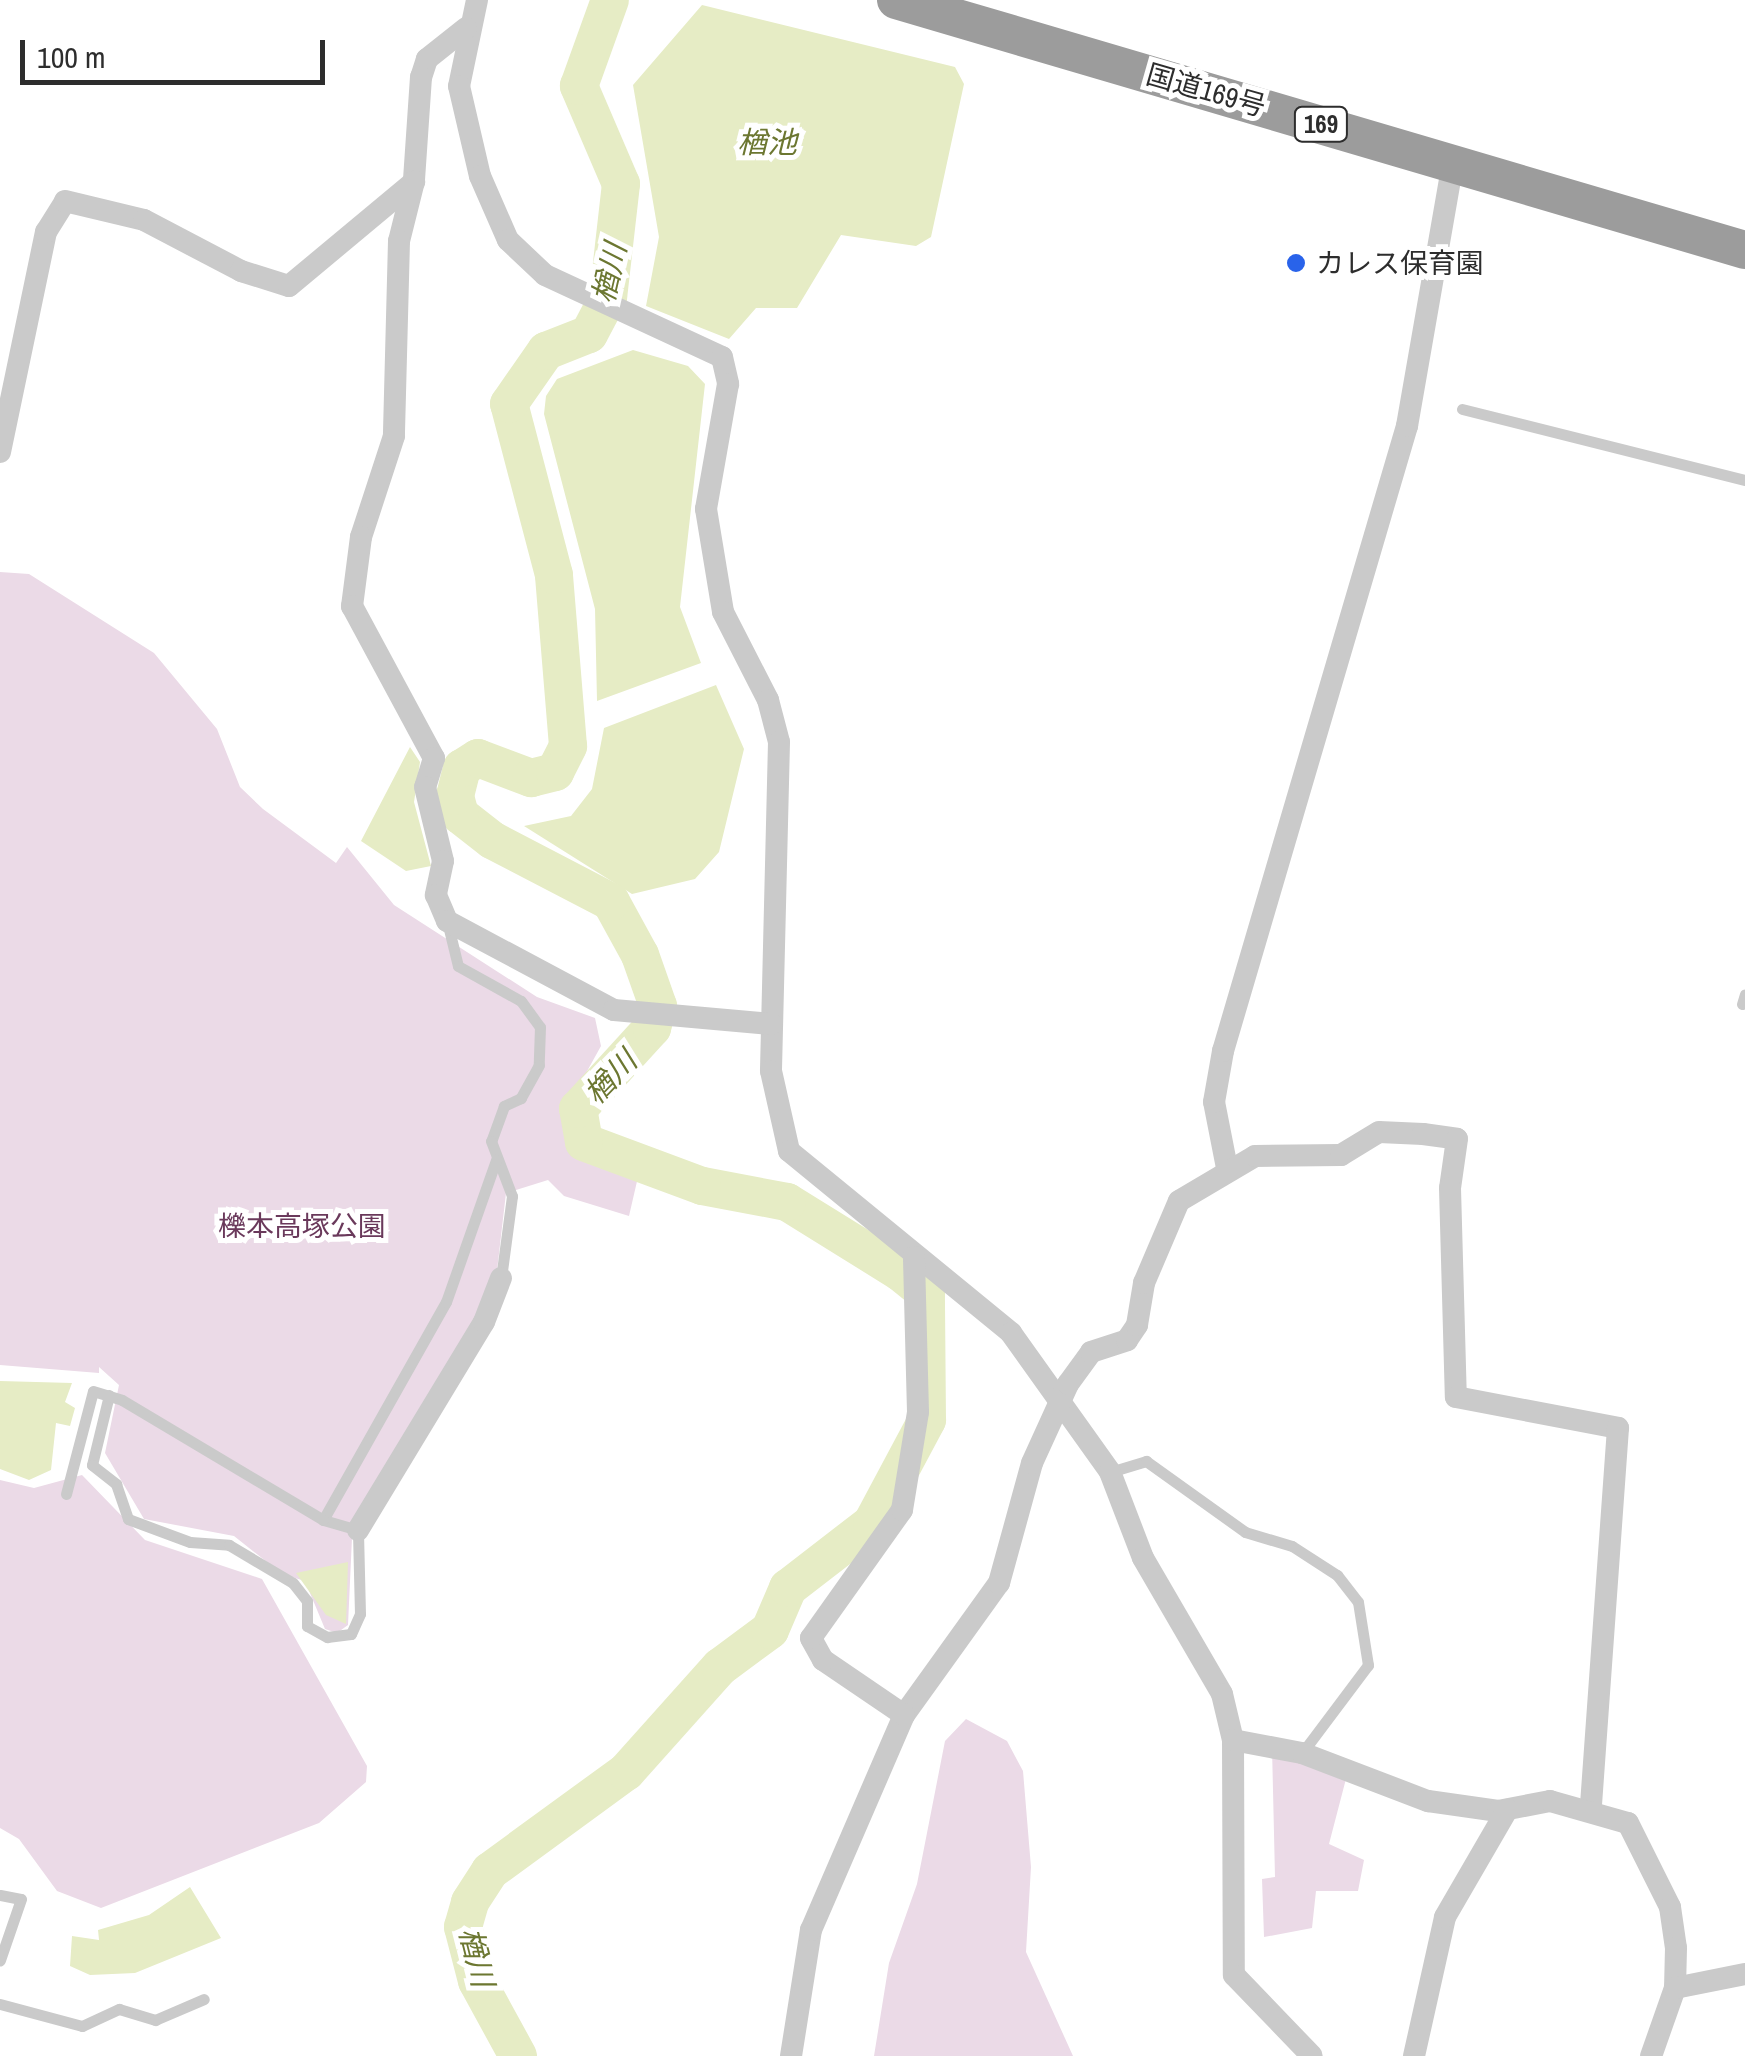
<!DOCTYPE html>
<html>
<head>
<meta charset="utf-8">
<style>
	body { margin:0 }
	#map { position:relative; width:1745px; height:2056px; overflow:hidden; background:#fff; font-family:"Archivo Narrow","Noto Sans JP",sans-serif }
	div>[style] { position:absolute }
	.green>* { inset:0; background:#ebdae7 }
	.water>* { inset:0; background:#e6ecc5 }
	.river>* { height:38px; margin:-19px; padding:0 19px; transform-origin:19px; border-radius:19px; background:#e6ecc5 }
	.service>* { height:11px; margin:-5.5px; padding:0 5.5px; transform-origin:5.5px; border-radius:5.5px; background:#cacaca }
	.minor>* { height:22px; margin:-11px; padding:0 11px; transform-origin:11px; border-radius:11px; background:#cacaca }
	.trunk>* { height:38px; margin:-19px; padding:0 19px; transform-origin:19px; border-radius:19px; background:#9c9c9c }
	.dots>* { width:28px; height:28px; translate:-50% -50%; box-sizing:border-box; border:5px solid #fff; border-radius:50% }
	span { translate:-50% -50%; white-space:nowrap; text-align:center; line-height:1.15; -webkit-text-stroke:10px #fff; paint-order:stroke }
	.shield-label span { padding:2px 8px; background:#fff; border:2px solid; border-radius:8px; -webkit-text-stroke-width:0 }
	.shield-label { font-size:25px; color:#2d2d2d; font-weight:700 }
	.street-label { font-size:28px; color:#2d2d2d }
	.poi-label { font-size:28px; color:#2d2d2d }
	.left { translate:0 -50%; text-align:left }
	.park-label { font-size:28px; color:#6a395b }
	.water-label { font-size:30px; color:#6c7731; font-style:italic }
	.scale { position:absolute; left:20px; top:40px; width:305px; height:45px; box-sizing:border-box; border:5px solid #2d2d2d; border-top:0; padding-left:12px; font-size:30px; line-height:35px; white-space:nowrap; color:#2d2d2d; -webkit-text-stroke:8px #fff; paint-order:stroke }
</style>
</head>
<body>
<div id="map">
	<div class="green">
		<div style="clip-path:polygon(0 572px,29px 574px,154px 653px,217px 729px,240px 787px,263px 809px,336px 863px,347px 847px,394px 905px,537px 997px,595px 1018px,601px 1046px,565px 1111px,581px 1159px,638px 1177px,629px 1216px,564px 1196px,548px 1180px,506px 1193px,496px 1279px,352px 1538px,348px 1625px,337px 1633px,325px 1629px,305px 1581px,282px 1574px,234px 1536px,144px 1519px,105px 1453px,119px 1385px,99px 1367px,99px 1373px,0 1365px)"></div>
		<div style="clip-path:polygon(82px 1475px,145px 1540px,262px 1579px,367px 1766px,366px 1782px,319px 1823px,101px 1908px,57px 1891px,19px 1839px,0 1828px,0 1480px,34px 1488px)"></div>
		<div style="clip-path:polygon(966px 1719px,1007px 1741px,1023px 1771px,1031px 1867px,1026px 1952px,1073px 2056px,874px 2056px,889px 1963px,917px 1884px,945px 1741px)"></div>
		<div style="clip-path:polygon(1272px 1747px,1347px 1775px,1329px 1844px,1364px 1860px,1358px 1891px,1316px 1891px,1312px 1928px,1264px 1937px,1262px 1879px,1275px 1877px)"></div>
	</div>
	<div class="water">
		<div style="clip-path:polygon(702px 5px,955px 67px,964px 84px,931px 237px,916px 246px,841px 235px,797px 308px,756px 308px,729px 339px,646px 306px,659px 237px,633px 85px)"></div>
		<div style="clip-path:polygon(633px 350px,688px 366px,705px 384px,680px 607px,701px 663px,597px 701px,595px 609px,544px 414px,546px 396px,557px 379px)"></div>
		<div style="clip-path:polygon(716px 685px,744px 749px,719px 852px,695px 879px,632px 894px,524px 826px,571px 816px,592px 789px,604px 728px)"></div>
		<div style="clip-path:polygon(410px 747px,420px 762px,414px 802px,431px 866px,406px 871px,361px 841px)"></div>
		<div style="clip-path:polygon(0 1381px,72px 1383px,65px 1402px,75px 1408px,70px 1426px,56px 1423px,51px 1470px,29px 1480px,0 1469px)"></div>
		<div style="clip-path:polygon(348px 1562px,346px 1624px,326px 1615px,296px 1573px)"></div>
		<div style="clip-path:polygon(190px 1887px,221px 1938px,135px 1973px,90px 1975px,70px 1966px,72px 1936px,99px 1940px,98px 1930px,149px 1915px)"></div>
	</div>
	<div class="river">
		<div style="left:518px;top:2056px;width:85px;rotate:-118.7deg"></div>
		<div style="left:477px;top:1981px;width:56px;rotate:-104.5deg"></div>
		<div style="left:463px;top:1927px;width:26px;rotate:-74deg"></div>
		<div style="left:470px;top:1902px;width:37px;rotate:-57deg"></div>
		<div style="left:490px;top:1871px;width:168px;rotate:-36.1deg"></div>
		<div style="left:626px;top:1772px;width:141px;rotate:-48.2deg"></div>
		<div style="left:720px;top:1667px;width:62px;rotate:-36.5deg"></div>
		<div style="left:770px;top:1630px;width:46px;rotate:-66.8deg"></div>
		<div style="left:788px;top:1588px;width:106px;rotate:-37.7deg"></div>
		<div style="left:872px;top:1523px;width:117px;rotate:-61.9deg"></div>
		<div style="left:927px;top:1420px;width:127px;rotate:-90.5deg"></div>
		<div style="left:926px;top:1293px;width:33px;rotate:-141deg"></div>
		<div style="left:900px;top:1272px;width:133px;rotate:-148.2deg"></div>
		<div style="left:787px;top:1202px;width:86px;rotate:-169.3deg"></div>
		<div style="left:702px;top:1186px;width:126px;rotate:-159.6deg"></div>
		<div style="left:584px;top:1142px;width:34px;rotate:-100deg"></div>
		<div style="left:578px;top:1109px;width:110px;rotate:-47.6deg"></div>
		<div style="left:652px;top:1028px;width:23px;rotate:-75deg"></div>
		<div style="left:658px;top:1006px;width:54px;rotate:-109.4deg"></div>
		<div style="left:640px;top:955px;width:60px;rotate:-118.7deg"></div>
		<div style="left:611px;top:902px;width:134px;rotate:-152.5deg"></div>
		<div style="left:492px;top:840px;width:41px;rotate:-142deg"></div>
		<div style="left:460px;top:815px;width:20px;rotate:-105deg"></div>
		<div style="left:455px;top:796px;width:29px;rotate:-76deg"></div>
		<div style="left:462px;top:768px;width:19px;rotate:-32deg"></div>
		<div style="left:478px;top:758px;width:57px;rotate:20.7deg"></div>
		<div style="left:531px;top:778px;width:25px;rotate:-14deg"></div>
		<div style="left:555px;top:772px;width:29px;rotate:-63deg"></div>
		<div style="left:568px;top:746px;width:172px;rotate:-94.7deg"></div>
		<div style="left:554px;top:575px;width:177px;rotate:-104.7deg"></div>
		<div style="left:509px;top:404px;width:65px;rotate:-55.1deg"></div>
		<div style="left:546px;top:351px;width:46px;rotate:-21.6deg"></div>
		<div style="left:589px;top:334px;width:41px;rotate:-62.2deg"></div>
		<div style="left:608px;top:298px;width:115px;rotate:-83.5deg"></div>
		<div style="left:621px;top:184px;width:107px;rotate:-113.2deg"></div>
		<div style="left:579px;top:86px;width:91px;rotate:-70.2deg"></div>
	</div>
	<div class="service">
		<div style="left:1462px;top:409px;width:292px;rotate:14.1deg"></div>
		<div style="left:447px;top:921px;width:46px;rotate:76.3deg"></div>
		<div style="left:458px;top:966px;width:72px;rotate:29.1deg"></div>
		<div style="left:521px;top:1001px;width:32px;rotate:54deg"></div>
		<div style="left:540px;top:1027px;width:38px;rotate:92deg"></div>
		<div style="left:539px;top:1065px;width:38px;rotate:119deg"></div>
		<div style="left:521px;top:1098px;width:19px;rotate:155deg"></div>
		<div style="left:504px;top:1106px;width:37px;rotate:110deg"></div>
		<div style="left:491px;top:1141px;width:59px;rotate:69.1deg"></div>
		<div style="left:512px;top:1196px;width:83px;rotate:97.6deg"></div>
		<div style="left:1742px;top:1004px;width:10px;rotate:-73deg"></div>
		<div style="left:109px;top:1395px;width:72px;rotate:103.7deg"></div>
		<div style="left:92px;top:1465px;width:31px;rotate:38deg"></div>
		<div style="left:116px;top:1484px;width:37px;rotate:71deg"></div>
		<div style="left:128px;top:1519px;width:66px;rotate:20.4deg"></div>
		<div style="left:190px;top:1542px;width:39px;rotate:4deg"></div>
		<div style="left:229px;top:1545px;width:74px;rotate:30.7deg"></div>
		<div style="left:293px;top:1583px;width:23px;rotate:52deg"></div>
		<div style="left:307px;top:1601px;width:25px;rotate:90deg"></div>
		<div style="left:307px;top:1626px;width:23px;rotate:29deg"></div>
		<div style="left:327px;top:1637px;width:24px;rotate:-7deg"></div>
		<div style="left:351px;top:1634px;width:22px;rotate:-66deg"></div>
		<div style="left:360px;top:1614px;width:84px;rotate:-91.4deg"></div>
		<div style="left:358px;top:1530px;width:36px;rotate:-164deg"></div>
		<div style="left:323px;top:1520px;width:250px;rotate:-60.6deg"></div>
		<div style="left:446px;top:1302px;width:151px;rotate:-70.6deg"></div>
		<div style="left:1110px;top:1472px;width:38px;rotate:-17deg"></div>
		<div style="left:1146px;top:1461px;width:122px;rotate:35.6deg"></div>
		<div style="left:1245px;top:1532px;width:49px;rotate:16.6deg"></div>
		<div style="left:1292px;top:1546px;width:54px;rotate:32.8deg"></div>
		<div style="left:1337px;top:1575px;width:34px;rotate:52deg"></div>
		<div style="left:1358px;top:1602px;width:64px;rotate:81deg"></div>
		<div style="left:1368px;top:1665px;width:110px;rotate:126.9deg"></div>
		<div style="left:66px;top:1494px;width:106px;rotate:-75.3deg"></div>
		<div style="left:93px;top:1391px;width:30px;rotate:17deg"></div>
		<div style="left:122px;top:1400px;width:234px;rotate:30.8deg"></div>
		<div style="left:0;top:1895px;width:21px;rotate:11deg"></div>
		<div style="left:21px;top:1899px;width:65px;rotate:109deg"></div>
		<div style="left:0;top:2004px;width:85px;rotate:15deg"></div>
		<div style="left:82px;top:2026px;width:41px;rotate:-24.7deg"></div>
		<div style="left:119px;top:2009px;width:38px;rotate:17deg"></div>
		<div style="left:155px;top:2020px;width:53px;rotate:-23.2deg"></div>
	</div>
	<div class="minor">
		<div style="left:477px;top:0;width:88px;rotate:101.8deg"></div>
		<div style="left:459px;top:86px;width:92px;rotate:76.9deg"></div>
		<div style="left:480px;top:176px;width:70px;rotate:66.4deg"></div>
		<div style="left:508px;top:240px;width:51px;rotate:43.4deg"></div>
		<div style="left:545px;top:275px;width:195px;rotate:24.9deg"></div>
		<div style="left:722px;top:357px;width:28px;rotate:77deg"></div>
		<div style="left:728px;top:384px;width:127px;rotate:100deg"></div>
		<div style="left:706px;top:509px;width:104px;rotate:80.6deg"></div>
		<div style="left:723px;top:612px;width:99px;rotate:62.9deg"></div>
		<div style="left:768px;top:700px;width:43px;rotate:75.3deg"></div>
		<div style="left:779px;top:742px;width:329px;rotate:91.4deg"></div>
		<div style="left:771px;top:1071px;width:82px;rotate:77.3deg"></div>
		<div style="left:789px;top:1151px;width:287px;rotate:39.3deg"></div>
		<div style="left:1011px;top:1333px;width:171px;rotate:54.5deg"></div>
		<div style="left:1110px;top:1472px;width:92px;rotate:69deg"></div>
		<div style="left:1143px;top:1558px;width:157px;rotate:59.8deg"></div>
		<div style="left:1222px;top:1694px;width:47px;rotate:76.6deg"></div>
		<div style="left:1233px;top:1740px;width:235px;rotate:89.8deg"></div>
		<div style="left:1234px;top:1975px;width:112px;rotate:46.1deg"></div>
		<div style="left:466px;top:28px;width:50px;rotate:141.5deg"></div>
		<div style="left:427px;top:59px;width:19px;rotate:108deg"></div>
		<div style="left:421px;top:77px;width:104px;rotate:93.9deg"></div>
		<div style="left:414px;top:181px;width:62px;rotate:104deg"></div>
		<div style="left:399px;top:241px;width:195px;rotate:91.5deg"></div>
		<div style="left:394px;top:436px;width:106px;rotate:108.1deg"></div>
		<div style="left:361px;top:537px;width:70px;rotate:97.4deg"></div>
		<div style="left:352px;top:606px;width:173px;rotate:61.7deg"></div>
		<div style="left:434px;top:758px;width:30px;rotate:107deg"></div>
		<div style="left:425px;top:787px;width:76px;rotate:76.3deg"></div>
		<div style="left:443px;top:861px;width:35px;rotate:102deg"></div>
		<div style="left:436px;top:895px;width:28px;rotate:67deg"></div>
		<div style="left:447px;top:921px;width:189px;rotate:28.1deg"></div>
		<div style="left:614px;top:1010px;width:158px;rotate:5.1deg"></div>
		<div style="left:0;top:452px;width:225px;rotate:-78.2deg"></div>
		<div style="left:46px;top:232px;width:36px;rotate:-58deg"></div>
		<div style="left:65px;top:201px;width:81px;rotate:13.5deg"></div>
		<div style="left:144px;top:220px;width:110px;rotate:27.7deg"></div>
		<div style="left:241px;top:271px;width:50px;rotate:17.4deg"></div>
		<div style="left:289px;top:286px;width:163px;rotate:-39.8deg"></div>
		<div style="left:1227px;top:1168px;width:67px;rotate:-101.1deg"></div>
		<div style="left:1214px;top:1102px;width:52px;rotate:-80deg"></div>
		<div style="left:1223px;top:1051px;width:652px;rotate:-73.6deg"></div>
		<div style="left:1407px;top:426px;width:268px;rotate:-80.1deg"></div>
		<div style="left:358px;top:1530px;width:243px;rotate:-58.8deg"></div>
		<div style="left:484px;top:1322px;width:47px;rotate:-68.9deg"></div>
		<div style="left:904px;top:1715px;width:163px;rotate:-54.3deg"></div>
		<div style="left:999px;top:1583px;width:124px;rotate:-74.6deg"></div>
		<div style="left:1032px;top:1463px;width:87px;rotate:-65.5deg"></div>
		<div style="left:1068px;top:1384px;width:39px;rotate:-54deg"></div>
		<div style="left:1091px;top:1352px;width:38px;rotate:-18deg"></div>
		<div style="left:1127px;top:1340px;width:18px;rotate:-56deg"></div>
		<div style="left:1137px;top:1325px;width:43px;rotate:-80.5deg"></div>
		<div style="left:1144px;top:1283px;width:89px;rotate:-66.9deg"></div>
		<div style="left:1179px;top:1201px;width:88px;rotate:-30.6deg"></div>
		<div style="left:1255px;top:1156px;width:86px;rotate:-0.7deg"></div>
		<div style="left:1341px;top:1155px;width:44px;rotate:-31.2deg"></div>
		<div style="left:1379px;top:1132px;width:44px;rotate:2.6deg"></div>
		<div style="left:1423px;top:1134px;width:34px;rotate:8deg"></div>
		<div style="left:1457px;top:1139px;width:49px;rotate:98.1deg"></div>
		<div style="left:1450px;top:1188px;width:209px;rotate:88.4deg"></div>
		<div style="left:1456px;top:1397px;width:165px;rotate:10.8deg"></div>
		<div style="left:1618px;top:1428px;width:380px;rotate:94.1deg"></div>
		<div style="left:1233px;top:1740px;width:70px;rotate:10.7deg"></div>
		<div style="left:1302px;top:1753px;width:135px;rotate:20.9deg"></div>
		<div style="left:1428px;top:1801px;width:71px;rotate:8.1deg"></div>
		<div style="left:1498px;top:1811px;width:53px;rotate:-10.9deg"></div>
		<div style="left:1550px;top:1801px;width:81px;rotate:15.8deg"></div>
		<div style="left:1628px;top:1823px;width:94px;rotate:63.4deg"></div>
		<div style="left:1670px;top:1907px;width:41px;rotate:81.7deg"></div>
		<div style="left:1676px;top:1948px;width:40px;rotate:91.4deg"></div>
		<div style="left:1675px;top:1988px;width:72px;rotate:109.4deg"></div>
		<div style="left:1675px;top:1988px;width:71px;rotate:-11.3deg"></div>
		<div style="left:791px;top:2056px;width:128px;rotate:-81deg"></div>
		<div style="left:811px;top:1930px;width:234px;rotate:-66.6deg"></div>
		<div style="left:904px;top:1715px;width:98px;rotate:-145.8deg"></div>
		<div style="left:823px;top:1660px;width:25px;rotate:-119deg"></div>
		<div style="left:811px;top:1638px;width:157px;rotate:-54.6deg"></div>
		<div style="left:902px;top:1510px;width:99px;rotate:-80.7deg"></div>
		<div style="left:918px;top:1412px;width:155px;rotate:-91.5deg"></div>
		<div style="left:1414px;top:2056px;width:142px;rotate:-77.4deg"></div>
		<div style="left:1445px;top:1917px;width:124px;rotate:-59.9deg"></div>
	</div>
	<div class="trunk">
		<div style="left:896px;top:0;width:885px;rotate:16.41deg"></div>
	</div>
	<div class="dots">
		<div style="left:1296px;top:263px;background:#2963ea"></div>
	</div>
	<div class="shield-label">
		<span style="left:1321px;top:124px">169</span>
	</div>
	<div class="street-label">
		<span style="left:1206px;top:90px;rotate:16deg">国道169号</span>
	</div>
	<div class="poi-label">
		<span class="left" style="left:1316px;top:263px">カレス保育園</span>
	</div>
	<div class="park-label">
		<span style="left:302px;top:1226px">櫟本高塚公園</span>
	</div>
	<div class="water-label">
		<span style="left:767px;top:142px">楢池</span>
		<span style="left:609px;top:273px;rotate:-77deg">楢川</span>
		<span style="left:610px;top:1077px;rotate:-46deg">楢川</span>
		<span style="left:477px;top:1957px;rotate:76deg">楢川</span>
	</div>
	<div class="scale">100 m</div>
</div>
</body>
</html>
